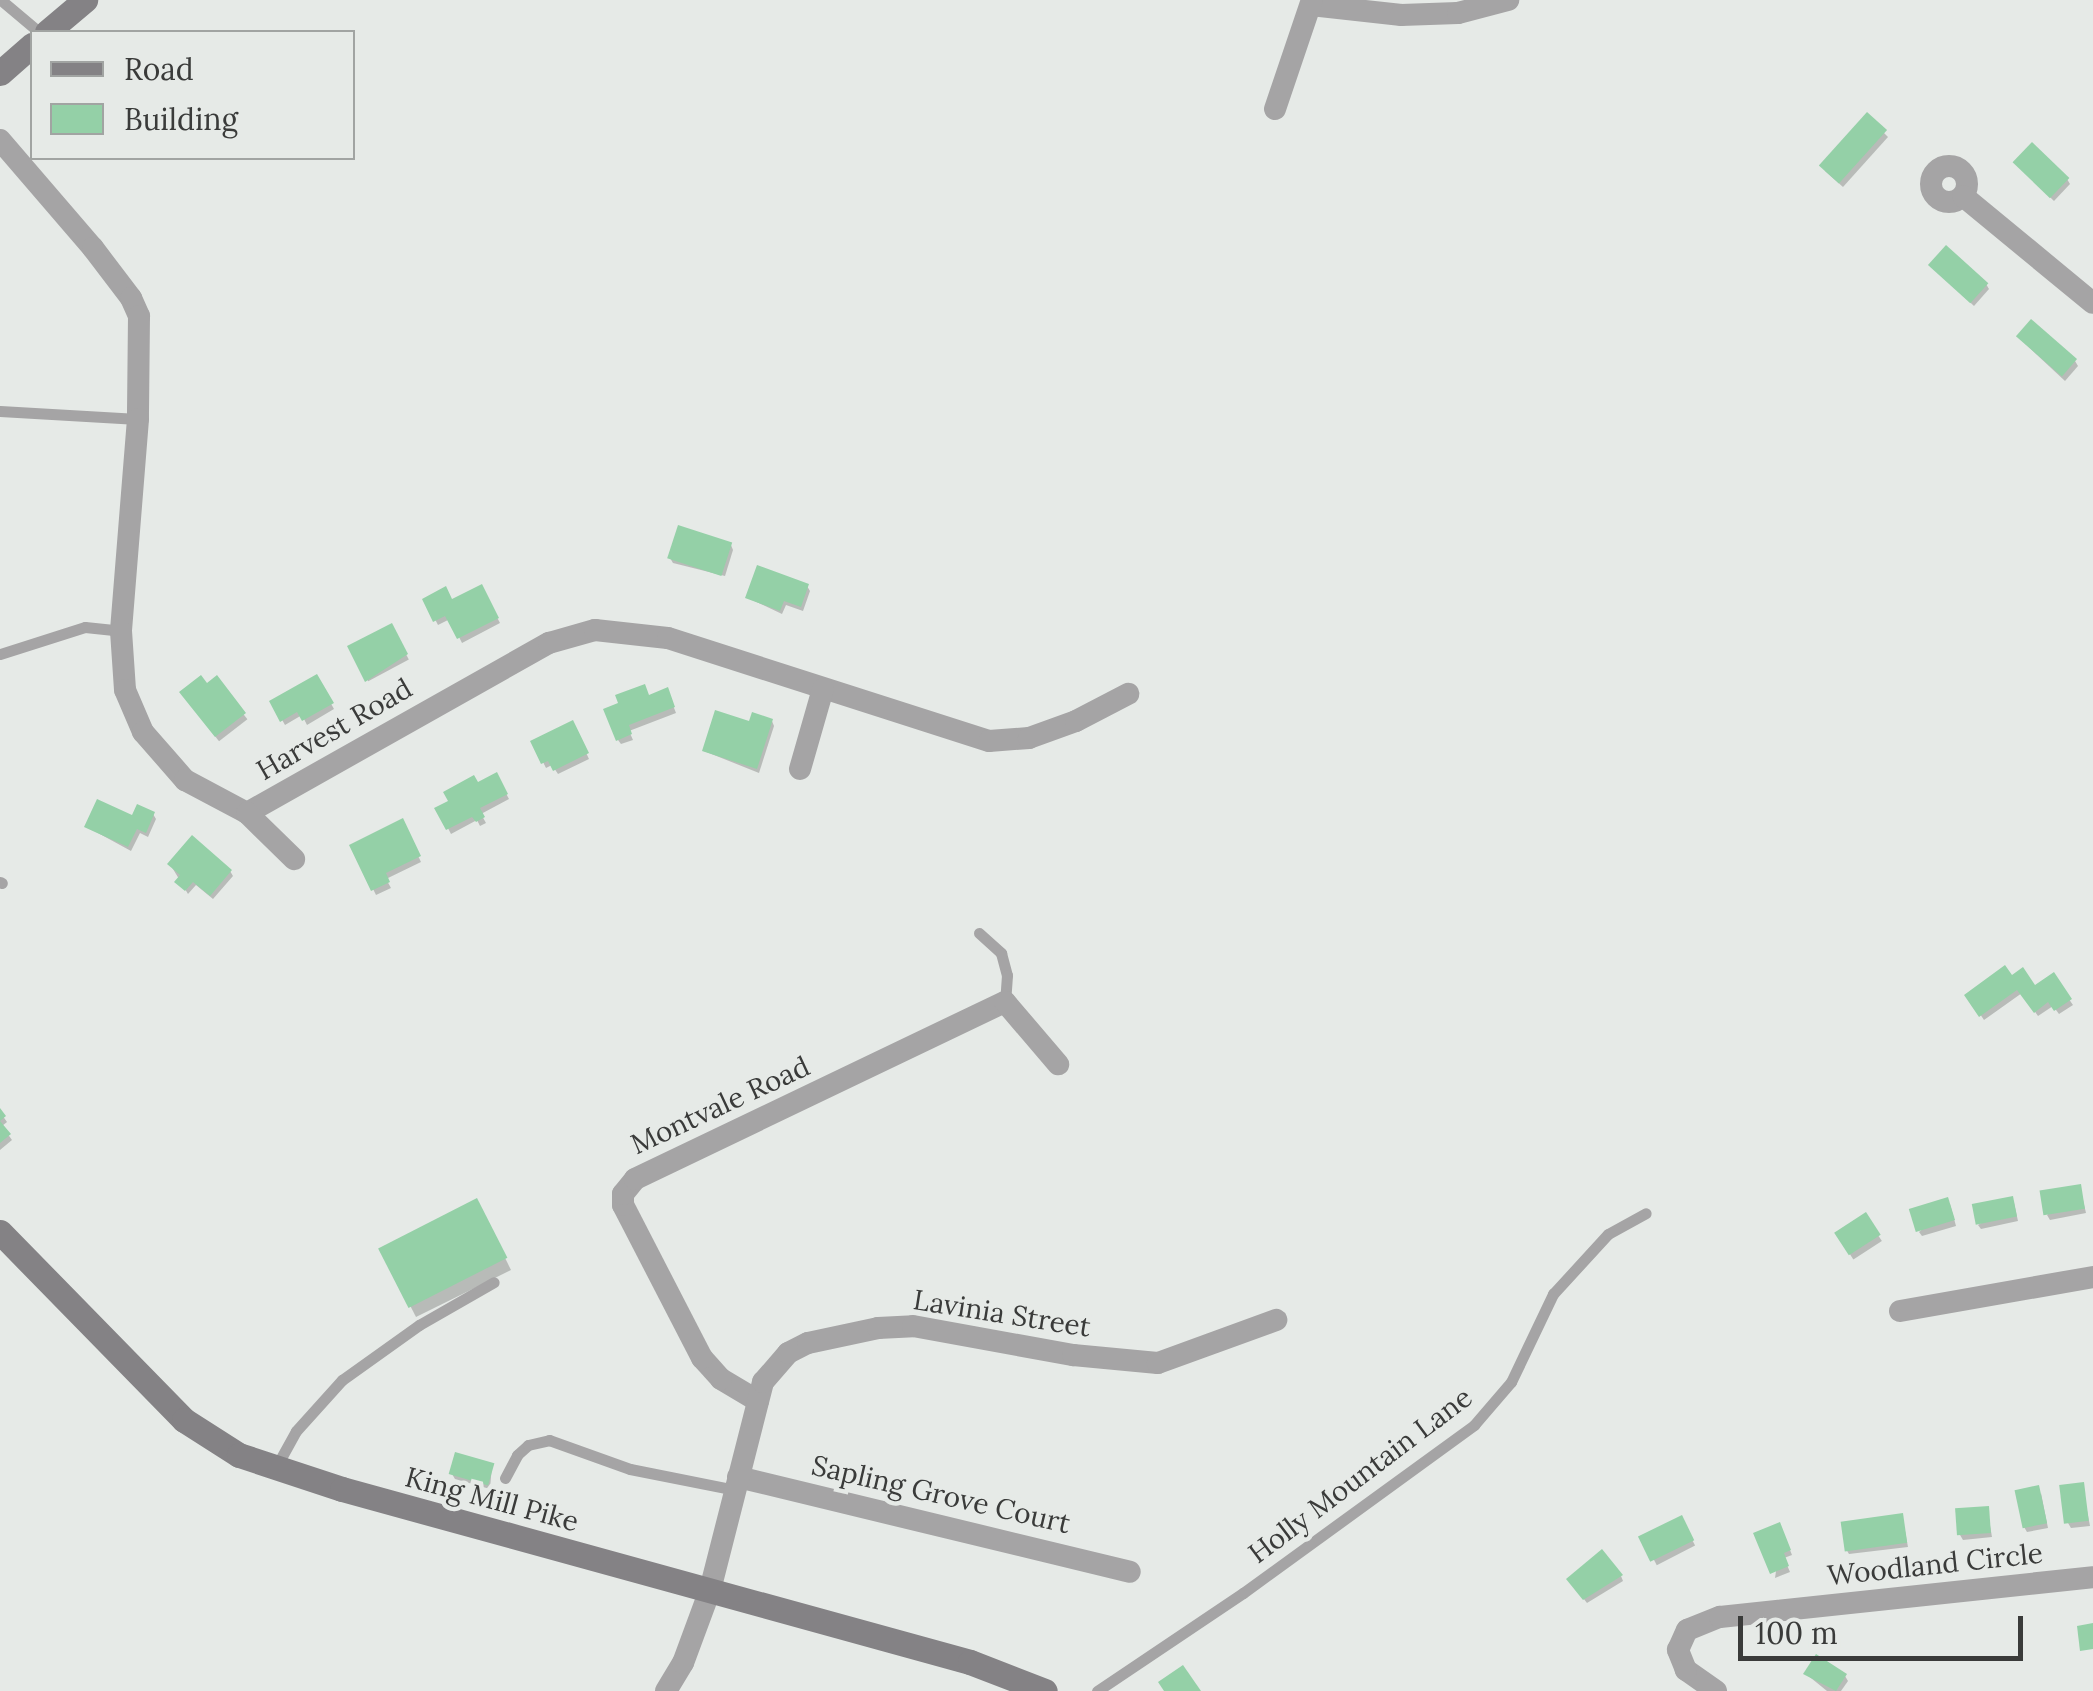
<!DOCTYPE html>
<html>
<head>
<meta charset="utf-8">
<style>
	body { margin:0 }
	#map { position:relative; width:2093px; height:1691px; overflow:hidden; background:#e6eae7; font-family:Lora,serif }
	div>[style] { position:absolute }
	.shadow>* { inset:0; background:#0003; transform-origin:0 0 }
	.building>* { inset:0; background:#94d0a7; transform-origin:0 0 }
	.lane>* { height:11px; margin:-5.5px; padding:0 5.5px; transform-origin:5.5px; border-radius:5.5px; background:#a5a4a5 }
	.street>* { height:22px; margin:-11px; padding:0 11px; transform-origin:11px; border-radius:11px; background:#a5a4a5 }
	.street>.ring { margin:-11px; padding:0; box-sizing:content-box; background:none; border:22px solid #a5a4a5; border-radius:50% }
	.secondary>* { height:25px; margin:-12.5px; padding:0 12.5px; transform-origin:12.5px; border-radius:12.5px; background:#848285 }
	span { translate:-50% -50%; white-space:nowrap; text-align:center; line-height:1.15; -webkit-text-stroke:9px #e6eae7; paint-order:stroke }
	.street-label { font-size:28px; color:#3a3b3a }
	.legend { position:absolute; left:30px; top:30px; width:325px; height:130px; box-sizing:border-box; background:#e6eae7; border:2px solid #a1a4a2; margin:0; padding:12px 18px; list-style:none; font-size:30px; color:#3a3b3a }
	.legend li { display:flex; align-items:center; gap:20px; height:50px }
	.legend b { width:50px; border:2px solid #a1a4a2 }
	.scale { position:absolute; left:1738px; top:1616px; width:285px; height:45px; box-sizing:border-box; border:5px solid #3a3b3a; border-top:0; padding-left:12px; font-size:30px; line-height:35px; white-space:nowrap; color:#3a3b3a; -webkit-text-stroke:8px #e6eae7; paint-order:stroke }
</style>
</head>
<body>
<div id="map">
	<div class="shadow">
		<div style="clip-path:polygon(1867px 116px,1888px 137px,1843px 187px,1825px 171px)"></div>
		<div style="clip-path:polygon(2019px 167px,2067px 179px,2070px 184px,2054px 201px)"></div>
		<div style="clip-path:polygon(1931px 266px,1986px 284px,1989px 289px,1974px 306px)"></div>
		<div style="clip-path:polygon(2019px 338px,2075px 361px,2078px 366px,2065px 381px)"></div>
		<div style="clip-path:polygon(731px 545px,733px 550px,725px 576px,673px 563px,670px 558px)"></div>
		<div style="clip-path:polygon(807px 586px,810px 591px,803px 611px,786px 605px,782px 614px,748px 598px)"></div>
		<div style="clip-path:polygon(481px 587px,500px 623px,462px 643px,450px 619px,438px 625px,425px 600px,452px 602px)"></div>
		<div style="left:391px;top:626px;width:38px;height:46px;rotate:62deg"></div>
		<div style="clip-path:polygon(316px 677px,334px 709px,307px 725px,302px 715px,285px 725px,272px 702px)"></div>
		<div style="left:216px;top:679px;width:51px;height:36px;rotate:52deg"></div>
		<div style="clip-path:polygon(669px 695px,676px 713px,629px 731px,633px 740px,621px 744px,618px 740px,648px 697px)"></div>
		<div style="clip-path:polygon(772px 721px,774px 726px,759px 773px,704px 751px,751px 725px)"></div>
		<div style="clip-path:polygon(572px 723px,589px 759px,558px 774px,552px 765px,546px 768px,533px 742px)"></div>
		<div style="clip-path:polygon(496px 775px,509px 799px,481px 814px,486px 823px,480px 826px,477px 820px,451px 834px,438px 809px)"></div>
		<div style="clip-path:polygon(153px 814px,156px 819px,148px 837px,140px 833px,131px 851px,87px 827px)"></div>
		<div style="clip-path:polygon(402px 822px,421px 862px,386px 879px,391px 888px,376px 895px,352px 846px)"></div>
		<div style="clip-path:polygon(170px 864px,230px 871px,233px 876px,213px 899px,196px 885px,188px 894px)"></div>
		<div style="clip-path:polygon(2053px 976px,2073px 1005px,2059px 1014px,2053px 1006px,2038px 1016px,2022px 993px,1984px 1020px,1968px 996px,2011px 978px,2035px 989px)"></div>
		<div style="clip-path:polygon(0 1112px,7px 1122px,2px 1126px,12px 1140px,0 1150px)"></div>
		<div style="clip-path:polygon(2080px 1187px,2086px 1213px,2050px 1220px,2047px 1215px)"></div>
		<div style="clip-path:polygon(2014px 1203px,2018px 1221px,1981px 1229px,1978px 1225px)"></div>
		<div style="clip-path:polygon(1950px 1204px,1956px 1226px,1922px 1236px,1919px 1232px)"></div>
		<div style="clip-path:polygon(483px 1213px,511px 1270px,416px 1317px,381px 1249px)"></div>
		<div style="left:1865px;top:1215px;width:31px;height:34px;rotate:57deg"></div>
		<div style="clip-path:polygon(492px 1465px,490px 1489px,455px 1479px,452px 1474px)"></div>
		<div style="clip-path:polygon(2082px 1485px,2090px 1526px,2071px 1528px,2068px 1523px)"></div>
		<div style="clip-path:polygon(2041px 1493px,2048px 1528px,2027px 1532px,2024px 1527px)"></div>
		<div style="clip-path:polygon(1987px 1508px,1992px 1537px,1963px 1540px,1960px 1535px)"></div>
		<div style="clip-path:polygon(1902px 1515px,1908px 1547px,1849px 1554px,1846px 1549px)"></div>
		<div style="left:1681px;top:1518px;width:31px;height:43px;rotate:63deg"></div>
		<div style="clip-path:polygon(1782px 1530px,1792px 1555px,1784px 1558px,1790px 1572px,1775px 1578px)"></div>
		<div style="clip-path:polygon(1621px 1576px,1623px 1581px,1587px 1603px,1572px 1584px)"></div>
		<div style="clip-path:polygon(1806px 1674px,1845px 1676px,1848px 1681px,1841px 1691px,1827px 1691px)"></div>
	</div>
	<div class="building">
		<div style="left:1867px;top:112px;width:27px;height:72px;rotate:42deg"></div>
		<div style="left:2032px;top:142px;width:52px;height:28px;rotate:44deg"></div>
		<div style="left:1946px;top:245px;width:57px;height:27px;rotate:42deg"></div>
		<div style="left:2031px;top:319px;width:61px;height:23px;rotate:41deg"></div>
		<div style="left:678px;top:525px;width:57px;height:35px;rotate:18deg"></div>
		<div style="clip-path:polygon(757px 565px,809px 584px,801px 607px,784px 601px,780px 611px,745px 598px)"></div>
		<div style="clip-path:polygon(482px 584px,499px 618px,457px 639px,445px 616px,433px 622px,422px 599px,446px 586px,452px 599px)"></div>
		<div style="clip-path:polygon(392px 623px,408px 654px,365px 682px,347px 646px)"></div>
		<div style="clip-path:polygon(317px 674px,334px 703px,302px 721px,297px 712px,280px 722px,269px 701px)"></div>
		<div style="clip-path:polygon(201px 675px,207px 683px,217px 675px,246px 713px,215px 737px,179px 692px)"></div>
		<div style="clip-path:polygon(645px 684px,649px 695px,668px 687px,675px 707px,629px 725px,632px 734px,616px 741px,603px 709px,618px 703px,615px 695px)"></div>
		<div style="clip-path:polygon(715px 710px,749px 721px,752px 712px,773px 719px,757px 769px,702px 751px)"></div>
		<div style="clip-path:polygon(573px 720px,589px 753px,553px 771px,548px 761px,541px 764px,530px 741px)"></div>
		<div style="clip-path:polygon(497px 772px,508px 794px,480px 808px,485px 817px,476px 822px,472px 817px,446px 830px,434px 808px,448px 801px,443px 792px,474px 775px,478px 782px)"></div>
		<div style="clip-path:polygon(97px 799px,132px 815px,137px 804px,155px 812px,146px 833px,137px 829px,128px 847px,84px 827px)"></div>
		<div style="clip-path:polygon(403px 818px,421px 856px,386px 873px,390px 882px,371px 891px,349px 845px)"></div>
		<div style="clip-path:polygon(192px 835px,232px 870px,210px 896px,193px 882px,185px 891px,174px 882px,180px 875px,167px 864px)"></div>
		<div style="clip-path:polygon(2005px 965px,2012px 975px,2023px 967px,2035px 985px,2054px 972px,2072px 999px,2054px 1011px,2048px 1002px,2034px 1013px,2017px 990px,1979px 1017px,1964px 995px)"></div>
		<div style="clip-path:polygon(0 1108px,6px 1116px,0 1121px,11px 1134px,0 1143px)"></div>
		<div style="left:2081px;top:1184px;width:25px;height:42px;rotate:81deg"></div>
		<div style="left:2013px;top:1196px;width:21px;height:42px;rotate:79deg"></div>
		<div style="left:1948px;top:1197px;width:24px;height:41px;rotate:73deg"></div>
		<div style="left:477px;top:1198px;width:67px;height:111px;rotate:63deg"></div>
		<div style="left:1866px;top:1212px;width:27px;height:38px;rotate:57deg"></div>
		<div style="left:455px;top:1452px;width:41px;height:23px;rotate:16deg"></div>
		<div style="left:2084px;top:1482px;width:39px;height:25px;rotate:83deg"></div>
		<div style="left:2039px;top:1485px;width:39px;height:25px;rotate:78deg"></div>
		<div style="left:1989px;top:1506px;width:27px;height:34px;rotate:86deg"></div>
		<div style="left:1903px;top:1513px;width:30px;height:63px;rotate:82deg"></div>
		<div style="left:1682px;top:1515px;width:28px;height:49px;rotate:64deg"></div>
		<div style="clip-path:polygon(1780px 1522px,1791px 1550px,1784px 1553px,1789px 1566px,1770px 1574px,1753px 1533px)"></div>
		<div style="clip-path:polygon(1602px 1549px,1623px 1575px,1583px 1600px,1566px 1579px)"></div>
		<div style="clip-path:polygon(2093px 1623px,2093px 1649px,2080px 1651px,2077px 1626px)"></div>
		<div style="clip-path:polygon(1816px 1654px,1847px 1674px,1836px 1691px,1803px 1674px)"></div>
		<div style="clip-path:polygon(1183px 1665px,1201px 1691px,1164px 1691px,1158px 1682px)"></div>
	</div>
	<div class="lane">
		<div style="left:1px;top:0;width:50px;rotate:40.1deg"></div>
		<div style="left:0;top:411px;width:138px;rotate:3.3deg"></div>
		<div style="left:0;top:654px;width:89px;rotate:-17.6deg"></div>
		<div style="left:85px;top:627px;width:36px;rotate:6deg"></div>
		<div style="left:0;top:882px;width:2px;rotate:27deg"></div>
		<div style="left:979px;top:933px;width:30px;rotate:42deg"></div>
		<div style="left:1001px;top:953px;width:23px;rotate:75deg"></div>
		<div style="left:1007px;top:975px;width:27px;rotate:94deg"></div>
		<div style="left:275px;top:1469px;width:43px;rotate:-61.1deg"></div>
		<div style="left:296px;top:1431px;width:69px;rotate:-48deg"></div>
		<div style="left:342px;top:1380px;width:95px;rotate:-35.5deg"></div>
		<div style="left:419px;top:1325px;width:86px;rotate:-29.8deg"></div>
		<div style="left:505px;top:1478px;width:26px;rotate:-62deg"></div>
		<div style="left:517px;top:1455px;width:15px;rotate:-42deg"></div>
		<div style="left:528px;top:1445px;width:22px;rotate:-13deg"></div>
		<div style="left:549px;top:1440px;width:86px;rotate:19.7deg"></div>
		<div style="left:630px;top:1469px;width:107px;rotate:11.3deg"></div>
		<div style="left:1097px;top:1691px;width:176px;rotate:-33.9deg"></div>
		<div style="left:1243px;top:1593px;width:286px;rotate:-36deg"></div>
		<div style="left:1474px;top:1425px;width:57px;rotate:-49.3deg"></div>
		<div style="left:1511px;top:1382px;width:98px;rotate:-64.5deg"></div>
		<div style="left:1553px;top:1294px;width:81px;rotate:-47.5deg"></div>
		<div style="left:1608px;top:1234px;width:43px;rotate:-28.9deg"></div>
	</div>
	<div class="street">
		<div style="left:1311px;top:5px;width:91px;rotate:6.3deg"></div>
		<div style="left:1401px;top:15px;width:57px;rotate:-2deg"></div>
		<div style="left:1458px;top:13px;width:52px;rotate:-14.6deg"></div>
		<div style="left:1275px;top:109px;width:115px;rotate:-71.3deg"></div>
		<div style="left:0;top:140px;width:143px;rotate:49.3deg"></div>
		<div style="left:93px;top:248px;width:63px;rotate:52.8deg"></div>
		<div style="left:131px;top:298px;width:20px;rotate:66deg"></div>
		<div style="left:139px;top:316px;width:103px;rotate:90.6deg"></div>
		<div style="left:138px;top:419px;width:213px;rotate:94.6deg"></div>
		<div style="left:121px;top:631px;width:59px;rotate:86.1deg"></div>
		<div style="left:125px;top:690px;width:46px;rotate:66.8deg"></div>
		<div style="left:143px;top:732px;width:64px;rotate:48.8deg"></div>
		<div style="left:185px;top:780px;width:70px;rotate:28deg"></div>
		<div style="left:247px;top:813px;width:347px;rotate:-29.4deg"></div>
		<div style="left:549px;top:643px;width:48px;rotate:-15.8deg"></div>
		<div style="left:595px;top:630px;width:73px;rotate:6.3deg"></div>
		<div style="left:668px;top:638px;width:337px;rotate:17.8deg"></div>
		<div style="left:989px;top:741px;width:40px;rotate:-4.3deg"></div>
		<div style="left:1029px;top:738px;width:50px;rotate:-19.9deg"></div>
		<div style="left:1076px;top:721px;width:59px;rotate:-27.4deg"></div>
		<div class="ring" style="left:1931px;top:166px;width:14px;height:14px"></div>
		<div style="left:1963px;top:196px;width:168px;rotate:39.5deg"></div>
		<div style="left:800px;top:769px;width:83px;rotate:-74deg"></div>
		<div style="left:247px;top:813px;width:66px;rotate:44.4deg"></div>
		<div style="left:1900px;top:1311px;width:196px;rotate:-10deg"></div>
		<div style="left:758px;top:1401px;width:43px;rotate:-149.3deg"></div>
		<div style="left:721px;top:1379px;width:28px;rotate:-132deg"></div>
		<div style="left:702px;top:1358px;width:172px;rotate:-117.3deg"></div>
		<div style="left:623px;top:1205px;width:11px;rotate:-90deg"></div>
		<div style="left:623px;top:1194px;width:19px;rotate:-51deg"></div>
		<div style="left:635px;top:1179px;width:410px;rotate:-25.6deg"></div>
		<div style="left:1005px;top:1002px;width:82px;rotate:49.5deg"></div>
		<div style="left:738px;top:1477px;width:403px;rotate:13.6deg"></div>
		<div style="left:666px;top:1691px;width:33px;rotate:-59deg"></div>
		<div style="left:683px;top:1663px;width:78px;rotate:-69.7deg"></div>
		<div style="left:710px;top:1590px;width:215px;rotate:-75.7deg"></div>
		<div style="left:763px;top:1382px;width:38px;rotate:-49deg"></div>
		<div style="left:788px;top:1353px;width:22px;rotate:-27deg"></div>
		<div style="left:808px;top:1343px;width:72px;rotate:-12.1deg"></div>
		<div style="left:878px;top:1328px;width:35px;rotate:-3deg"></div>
		<div style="left:913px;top:1326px;width:163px;rotate:10.3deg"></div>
		<div style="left:1073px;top:1355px;width:85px;rotate:5.4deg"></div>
		<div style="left:1158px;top:1363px;width:126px;rotate:-20deg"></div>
		<div style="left:1716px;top:1691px;width:37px;rotate:-145deg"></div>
		<div style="left:1686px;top:1670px;width:22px;rotate:-112deg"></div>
		<div style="left:1678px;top:1650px;width:22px;rotate:-66deg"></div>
		<div style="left:1687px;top:1630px;width:35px;rotate:-22deg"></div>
		<div style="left:1720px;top:1617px;width:375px;rotate:-6.1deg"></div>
	</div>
	<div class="secondary">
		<div style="left:47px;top:32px;width:50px;rotate:-40.1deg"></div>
		<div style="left:0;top:73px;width:43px;rotate:-41.2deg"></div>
		<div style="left:0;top:1232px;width:263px;rotate:45.6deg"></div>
		<div style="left:184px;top:1420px;width:65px;rotate:32.5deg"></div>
		<div style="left:239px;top:1455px;width:108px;rotate:18.3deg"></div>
		<div style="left:342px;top:1489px;width:651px;rotate:15.4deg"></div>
		<div style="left:970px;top:1662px;width:80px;rotate:21.1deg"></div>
	</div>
	<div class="street-label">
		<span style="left:334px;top:729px;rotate:-30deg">Harvest Road</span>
		<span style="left:720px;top:1105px;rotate:-25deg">Montvale Road</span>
		<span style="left:1002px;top:1313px;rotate:9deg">Lavinia Street</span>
		<span style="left:1360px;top:1475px;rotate:-37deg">Holly Mountain Lane</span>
		<span style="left:941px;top:1494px;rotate:13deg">Sapling Grove Court</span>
		<span style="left:492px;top:1499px;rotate:15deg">King Mill Pike</span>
		<span style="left:1935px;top:1564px;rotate:-6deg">Woodland Circle</span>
	</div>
	<ul class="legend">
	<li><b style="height:12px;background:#848285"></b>Road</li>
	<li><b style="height:28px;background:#94d0a7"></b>Building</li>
	</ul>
	<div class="scale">100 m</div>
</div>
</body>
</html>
